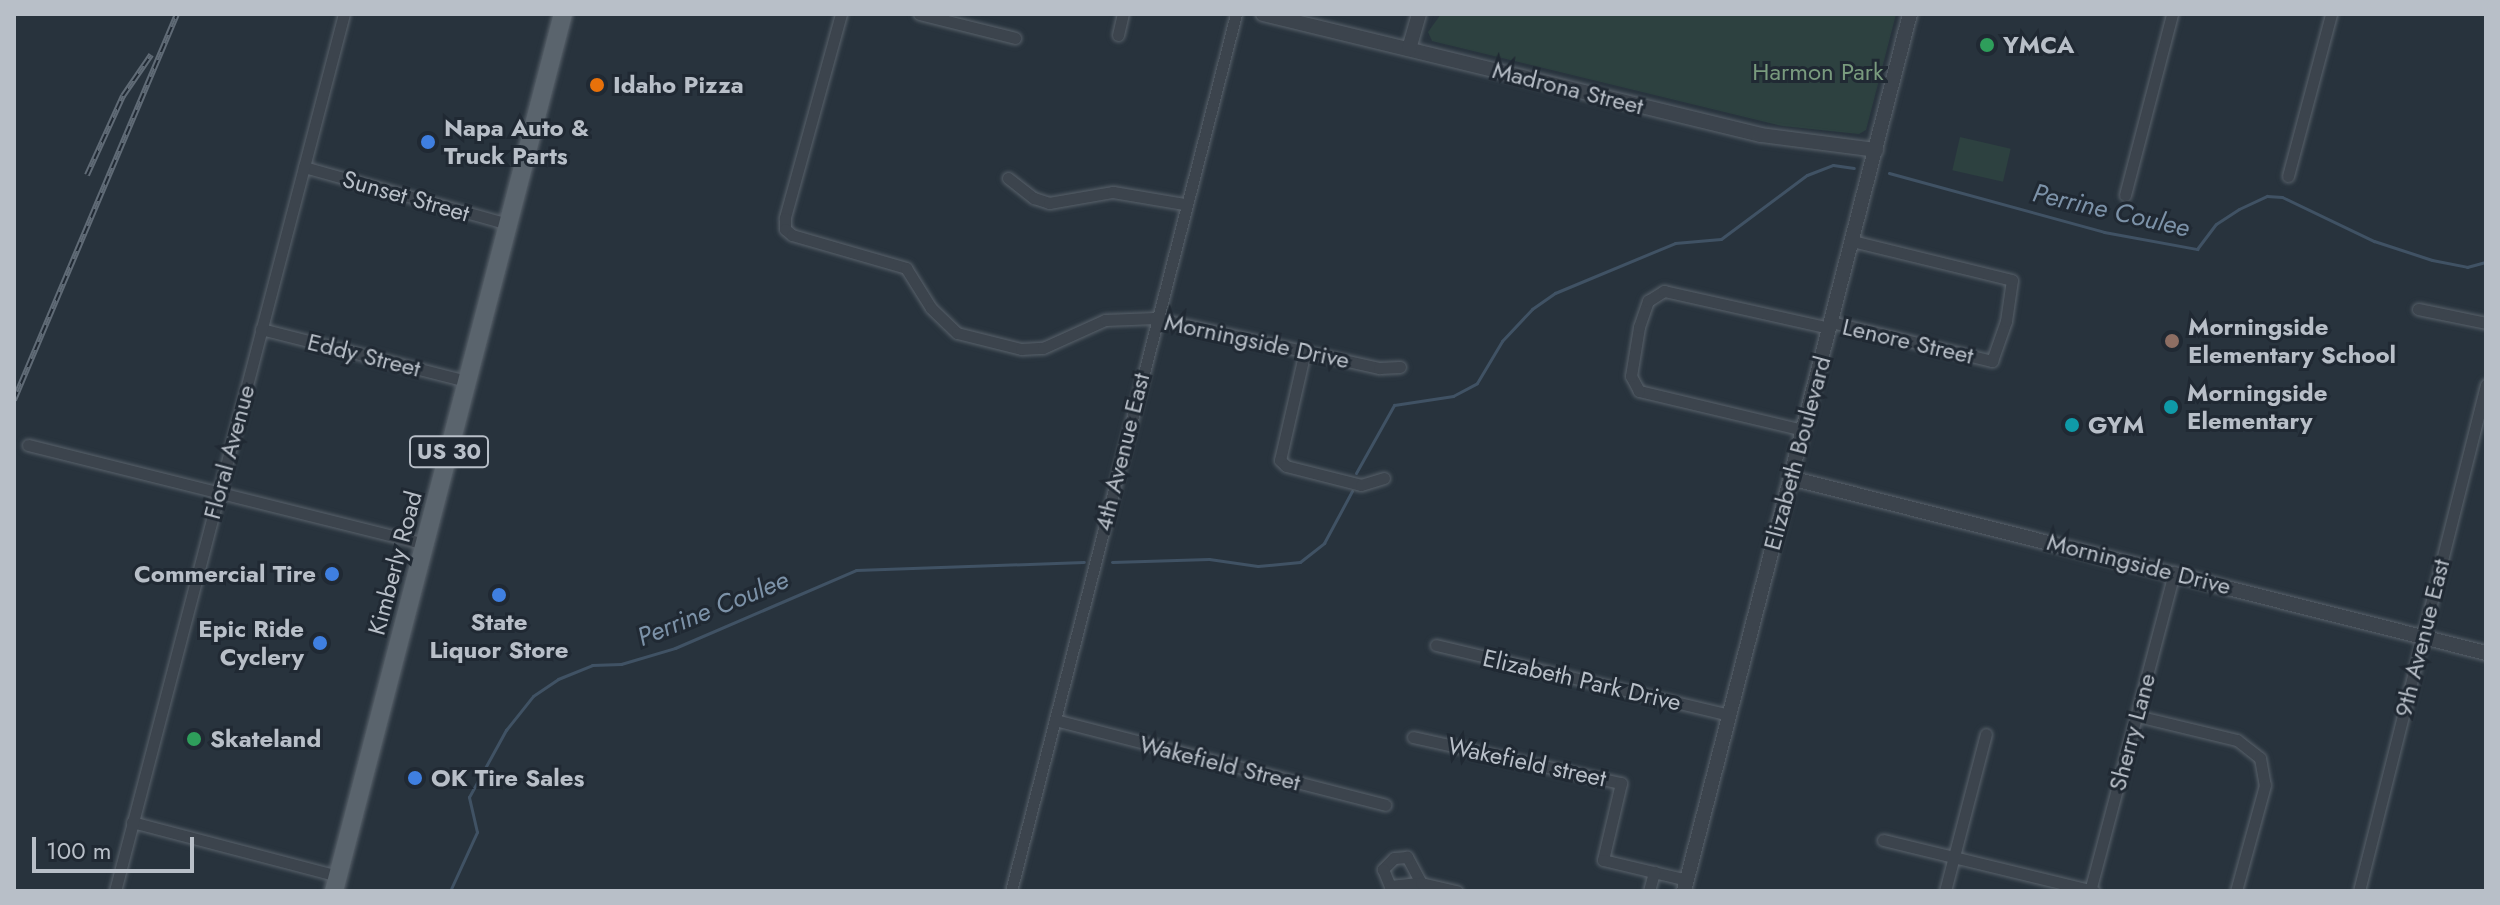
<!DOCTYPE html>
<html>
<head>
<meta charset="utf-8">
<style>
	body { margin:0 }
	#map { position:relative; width:2500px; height:905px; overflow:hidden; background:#28333d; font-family:Jost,sans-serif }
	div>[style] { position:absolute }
	.green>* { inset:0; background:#2d4140; transform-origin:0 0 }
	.stream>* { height:3px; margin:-1.5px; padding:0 1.5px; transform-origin:1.5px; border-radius:1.5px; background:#405264 }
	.roads { filter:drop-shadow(0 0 2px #59626b) drop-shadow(0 0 2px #59626b) }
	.minor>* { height:11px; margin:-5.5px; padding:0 5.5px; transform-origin:5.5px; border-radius:5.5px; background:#3c444d }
	.tertiary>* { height:14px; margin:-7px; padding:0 7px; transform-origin:7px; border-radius:7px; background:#3c444d }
	.primary>* { height:18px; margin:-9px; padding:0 9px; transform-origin:9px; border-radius:9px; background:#5a646d }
	.rail>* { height:6px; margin-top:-3px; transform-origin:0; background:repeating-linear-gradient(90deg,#202933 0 9px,#606b76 0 18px); box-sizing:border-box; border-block:2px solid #606b76 }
	.dots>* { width:22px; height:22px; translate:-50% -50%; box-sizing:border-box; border:4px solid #202933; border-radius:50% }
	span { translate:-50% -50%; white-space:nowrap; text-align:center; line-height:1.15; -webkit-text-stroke:6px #202933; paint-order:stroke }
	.shield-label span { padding:2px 6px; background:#202933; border:2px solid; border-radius:6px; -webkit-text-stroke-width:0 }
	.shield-label { font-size:22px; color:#b8bfc8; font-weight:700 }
	.poi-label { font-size:24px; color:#b8bfc8; font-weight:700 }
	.left { translate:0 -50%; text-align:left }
	.right { translate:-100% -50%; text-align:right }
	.park-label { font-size:24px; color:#799b7e }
	.street-label { font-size:24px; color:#b8bfc8 }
	.water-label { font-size:26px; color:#7c92a8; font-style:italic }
	.frame { position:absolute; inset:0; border:16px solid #b8bfc8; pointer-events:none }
	.scale { position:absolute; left:32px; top:837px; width:162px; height:36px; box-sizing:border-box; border:4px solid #b8bfc8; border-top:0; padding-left:10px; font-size:24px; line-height:28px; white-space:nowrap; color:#b8bfc8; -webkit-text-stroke:6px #202933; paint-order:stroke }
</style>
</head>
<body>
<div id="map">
	<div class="green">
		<div style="clip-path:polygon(1441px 14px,1896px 14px,1866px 130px,1859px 134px,1782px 126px,1432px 41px,1428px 32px)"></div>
		<div style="left:1960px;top:137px;width:52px;height:34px;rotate:13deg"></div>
	</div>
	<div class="stream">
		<div style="left:1889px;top:173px;width:223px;rotate:15.3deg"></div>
		<div style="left:2104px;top:232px;width:95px;rotate:10.4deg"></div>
		<div style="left:2197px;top:249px;width:31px;rotate:-53deg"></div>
		<div style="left:2216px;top:224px;width:27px;rotate:-33deg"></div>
		<div style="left:2239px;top:209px;width:31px;rotate:-25deg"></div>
		<div style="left:2267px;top:196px;width:15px;rotate:4deg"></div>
		<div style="left:2282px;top:197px;width:102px;rotate:25.6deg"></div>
		<div style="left:2374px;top:241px;width:61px;rotate:18.1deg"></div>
		<div style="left:2432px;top:260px;width:36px;rotate:11deg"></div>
		<div style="left:2467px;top:267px;width:20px;rotate:-15deg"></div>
		<div style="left:1356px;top:473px;width:78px;rotate:-60.8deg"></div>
		<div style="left:1394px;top:405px;width:60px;rotate:-8.7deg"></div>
		<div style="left:1453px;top:396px;width:27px;rotate:-28deg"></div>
		<div style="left:1477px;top:383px;width:49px;rotate:-59.2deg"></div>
		<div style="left:1502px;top:341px;width:44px;rotate:-46.8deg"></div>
		<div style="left:1532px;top:309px;width:28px;rotate:-35deg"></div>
		<div style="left:1555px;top:293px;width:130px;rotate:-22.6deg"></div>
		<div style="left:1675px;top:243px;width:46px;rotate:-5deg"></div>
		<div style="left:1721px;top:239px;width:107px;rotate:-36.7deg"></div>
		<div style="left:1807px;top:175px;width:28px;rotate:-21deg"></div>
		<div style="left:1833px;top:165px;width:21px;rotate:8deg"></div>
		<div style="left:1112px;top:562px;width:97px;rotate:-1.8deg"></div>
		<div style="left:1209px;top:559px;width:49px;rotate:8.1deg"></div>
		<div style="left:1258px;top:566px;width:42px;rotate:-5.4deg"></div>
		<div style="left:1300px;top:562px;width:31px;rotate:-38deg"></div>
		<div style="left:1324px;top:543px;width:59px;rotate:-61.7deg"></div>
		<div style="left:450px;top:891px;width:65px;rotate:-65.4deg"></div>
		<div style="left:477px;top:832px;width:36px;rotate:-103deg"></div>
		<div style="left:469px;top:797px;width:77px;rotate:-61.1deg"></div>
		<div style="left:506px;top:730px;width:43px;rotate:-51.5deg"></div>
		<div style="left:533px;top:696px;width:30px;rotate:-34deg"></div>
		<div style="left:558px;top:679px;width:37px;rotate:-22deg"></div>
		<div style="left:592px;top:665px;width:29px;rotate:-2deg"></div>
		<div style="left:621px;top:664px;width:56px;rotate:-16.5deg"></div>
		<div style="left:675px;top:648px;width:197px;rotate:-23.3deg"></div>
		<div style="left:856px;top:570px;width:228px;rotate:-2deg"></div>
	</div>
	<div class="roads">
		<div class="minor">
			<div style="left:841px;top:14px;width:212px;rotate:105.4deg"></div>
			<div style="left:785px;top:218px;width:11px;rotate:90deg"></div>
			<div style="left:785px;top:229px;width:9px;rotate:41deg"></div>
			<div style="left:792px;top:235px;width:119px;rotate:16.1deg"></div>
			<div style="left:906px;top:268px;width:47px;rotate:58deg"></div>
			<div style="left:931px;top:308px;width:36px;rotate:44deg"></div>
			<div style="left:957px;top:333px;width:66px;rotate:14deg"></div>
			<div style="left:1021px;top:349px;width:22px;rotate:-3deg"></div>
			<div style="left:1043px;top:348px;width:68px;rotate:-24.3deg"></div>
			<div style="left:1105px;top:320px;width:50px;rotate:-2.3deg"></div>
			<div style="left:1155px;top:318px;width:230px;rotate:12.6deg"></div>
			<div style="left:1379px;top:368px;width:21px;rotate:-3deg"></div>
			<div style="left:919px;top:14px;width:99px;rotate:14deg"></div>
			<div style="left:1118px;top:35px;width:22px;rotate:-77deg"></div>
			<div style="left:304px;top:167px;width:212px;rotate:15.6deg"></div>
			<div style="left:2288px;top:176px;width:168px;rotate:-75.1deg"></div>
			<div style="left:1008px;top:178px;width:33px;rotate:38deg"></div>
			<div style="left:1034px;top:198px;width:16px;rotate:18deg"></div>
			<div style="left:1049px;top:203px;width:65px;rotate:-9.8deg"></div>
			<div style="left:1113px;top:192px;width:72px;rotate:9.6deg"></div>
			<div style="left:2125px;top:195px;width:187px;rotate:-75.4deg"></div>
			<div style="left:2418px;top:309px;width:69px;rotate:11.6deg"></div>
			<div style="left:1831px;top:322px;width:166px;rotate:13.6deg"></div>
			<div style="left:1992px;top:361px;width:42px;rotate:-70.7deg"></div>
			<div style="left:2006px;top:321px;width:41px;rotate:-81.7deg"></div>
			<div style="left:2012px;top:280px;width:165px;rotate:-166.3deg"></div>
			<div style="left:261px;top:329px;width:212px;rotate:14.2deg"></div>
			<div style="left:1305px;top:351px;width:112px;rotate:102.9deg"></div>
			<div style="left:1280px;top:460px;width:8px;rotate:45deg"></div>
			<div style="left:1286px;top:466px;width:77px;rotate:14.2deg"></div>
			<div style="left:1361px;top:485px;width:24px;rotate:-17deg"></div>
			<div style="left:1803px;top:430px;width:169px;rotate:-166.6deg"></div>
			<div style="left:1639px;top:391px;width:17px;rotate:-118deg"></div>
			<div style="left:1631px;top:376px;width:50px;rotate:-80.7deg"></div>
			<div style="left:1639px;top:327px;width:28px;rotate:-71deg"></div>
			<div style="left:1648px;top:301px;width:19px;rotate:-32deg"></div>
			<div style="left:1664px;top:291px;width:169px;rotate:12.6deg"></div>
			<div style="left:28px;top:445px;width:409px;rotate:14deg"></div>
			<div style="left:1436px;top:645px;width:301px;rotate:13.4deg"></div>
			<div style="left:2137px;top:716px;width:103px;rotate:13.5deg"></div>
			<div style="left:2237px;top:740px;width:29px;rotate:38deg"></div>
			<div style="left:2260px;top:758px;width:27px;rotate:80deg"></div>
			<div style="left:2265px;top:785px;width:110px;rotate:105.3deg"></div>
			<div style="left:1055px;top:720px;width:341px;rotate:14.4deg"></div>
			<div style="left:1413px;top:737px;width:213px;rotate:12.5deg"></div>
			<div style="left:1621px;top:783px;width:79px;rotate:103.2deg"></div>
			<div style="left:1603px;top:860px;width:86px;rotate:13.4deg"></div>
			<div style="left:132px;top:822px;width:213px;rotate:14.7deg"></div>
			<div style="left:1883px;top:840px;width:217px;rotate:13.6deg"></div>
			<div style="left:1421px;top:883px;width:30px;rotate:-118deg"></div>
			<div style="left:1407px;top:857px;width:13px;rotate:176deg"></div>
			<div style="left:1394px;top:858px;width:16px;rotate:135deg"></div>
			<div style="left:1383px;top:869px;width:18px;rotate:68deg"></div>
			<div style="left:1390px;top:886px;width:31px;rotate:-6deg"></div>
			<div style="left:1421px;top:883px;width:37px;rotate:13deg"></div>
			<div style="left:115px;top:891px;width:906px;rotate:-75.37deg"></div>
			<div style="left:1011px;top:891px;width:905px;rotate:-75.61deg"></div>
			<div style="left:1649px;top:891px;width:20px;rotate:-75deg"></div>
			<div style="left:1945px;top:891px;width:162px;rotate:-75.4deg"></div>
			<div style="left:2090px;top:891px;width:330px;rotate:-75.2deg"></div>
			<div style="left:2359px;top:891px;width:522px;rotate:-75.91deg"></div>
		</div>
		<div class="tertiary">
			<div style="left:1263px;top:14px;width:512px;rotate:13.66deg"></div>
			<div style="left:1761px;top:135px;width:116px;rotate:7.4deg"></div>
			<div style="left:1409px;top:49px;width:36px;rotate:-74deg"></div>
			<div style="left:1790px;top:478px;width:718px;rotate:14.11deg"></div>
			<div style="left:1684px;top:891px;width:906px;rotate:-75.55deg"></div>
		</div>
		<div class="primary">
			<div style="left:334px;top:891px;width:906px;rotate:-75.37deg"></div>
		</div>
	</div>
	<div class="rail">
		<div style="left:87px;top:175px;width:87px;rotate:-65.5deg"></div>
		<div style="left:123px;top:96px;width:50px;rotate:-55.7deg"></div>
		<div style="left:14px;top:400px;width:419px;rotate:-67.1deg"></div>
	</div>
	<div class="dots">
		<div style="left:1987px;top:45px;background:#2e9e5b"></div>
		<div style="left:597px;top:85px;background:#e8710a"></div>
		<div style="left:428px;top:142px;background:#3f7fe0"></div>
		<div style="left:2172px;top:341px;background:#8d6e63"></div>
		<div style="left:2171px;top:407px;background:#0f9aa8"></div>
		<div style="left:2072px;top:425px;background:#0f9aa8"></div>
		<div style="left:332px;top:574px;background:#3f7fe0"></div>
		<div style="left:499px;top:595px;background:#3f7fe0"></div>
		<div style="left:320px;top:643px;background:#3f7fe0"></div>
		<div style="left:194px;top:739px;background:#2e9e5b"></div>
		<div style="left:415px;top:778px;background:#3f7fe0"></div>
	</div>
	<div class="shield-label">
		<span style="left:449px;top:452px">US 30</span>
	</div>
	<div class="poi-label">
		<span class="left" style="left:2003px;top:45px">YMCA</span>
		<span class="left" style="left:613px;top:85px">Idaho Pizza</span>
		<span class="left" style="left:444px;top:142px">Napa Auto &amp;<br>Truck Parts</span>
		<span class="left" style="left:2188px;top:341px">Morningside<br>Elementary School</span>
		<span class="left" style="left:2187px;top:407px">Morningside<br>Elementary</span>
		<span class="left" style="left:2088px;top:425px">GYM</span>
		<span class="right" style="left:316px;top:574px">Commercial Tire</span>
		<span style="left:499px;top:636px">State<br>Liquor Store</span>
		<span class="right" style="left:304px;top:643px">Epic Ride<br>Cyclery</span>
		<span class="left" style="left:210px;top:739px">Skateland</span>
		<span class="left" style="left:431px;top:778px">OK Tire Sales</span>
	</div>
	<div class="park-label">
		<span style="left:1818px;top:72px">Harmon Park</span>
	</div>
	<div class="street-label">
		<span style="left:1568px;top:88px;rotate:14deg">Madrona Street</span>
		<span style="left:406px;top:196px;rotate:16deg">Sunset Street</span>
		<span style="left:1257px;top:341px;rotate:12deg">Morningside Drive</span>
		<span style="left:1908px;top:341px;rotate:13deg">Lenore Street</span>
		<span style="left:364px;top:355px;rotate:14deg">Eddy Street</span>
		<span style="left:229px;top:452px;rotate:-75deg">Floral Avenue</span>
		<span style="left:1122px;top:452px;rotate:-76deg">4th Avenue East</span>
		<span style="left:1797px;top:453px;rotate:-75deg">Elizabeth Boulevard</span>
		<span style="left:395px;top:563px;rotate:-75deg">Kimberly Road</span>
		<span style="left:2139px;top:564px;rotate:14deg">Morningside Drive</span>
		<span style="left:2422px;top:638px;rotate:-76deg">9th Avenue East</span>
		<span style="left:1582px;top:680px;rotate:13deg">Elizabeth Park Drive</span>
		<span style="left:2132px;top:732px;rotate:-75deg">Sherry Lane</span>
		<span style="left:1527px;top:762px;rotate:12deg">Wakefield street</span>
		<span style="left:1220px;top:763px;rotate:14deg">Wakefield Street</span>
	</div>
	<div class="water-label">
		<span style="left:2111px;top:211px;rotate:13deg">Perrine Coulee</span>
		<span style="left:713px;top:609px;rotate:-22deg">Perrine Coulee</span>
	</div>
	<div class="frame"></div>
	<div class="scale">100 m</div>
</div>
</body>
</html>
